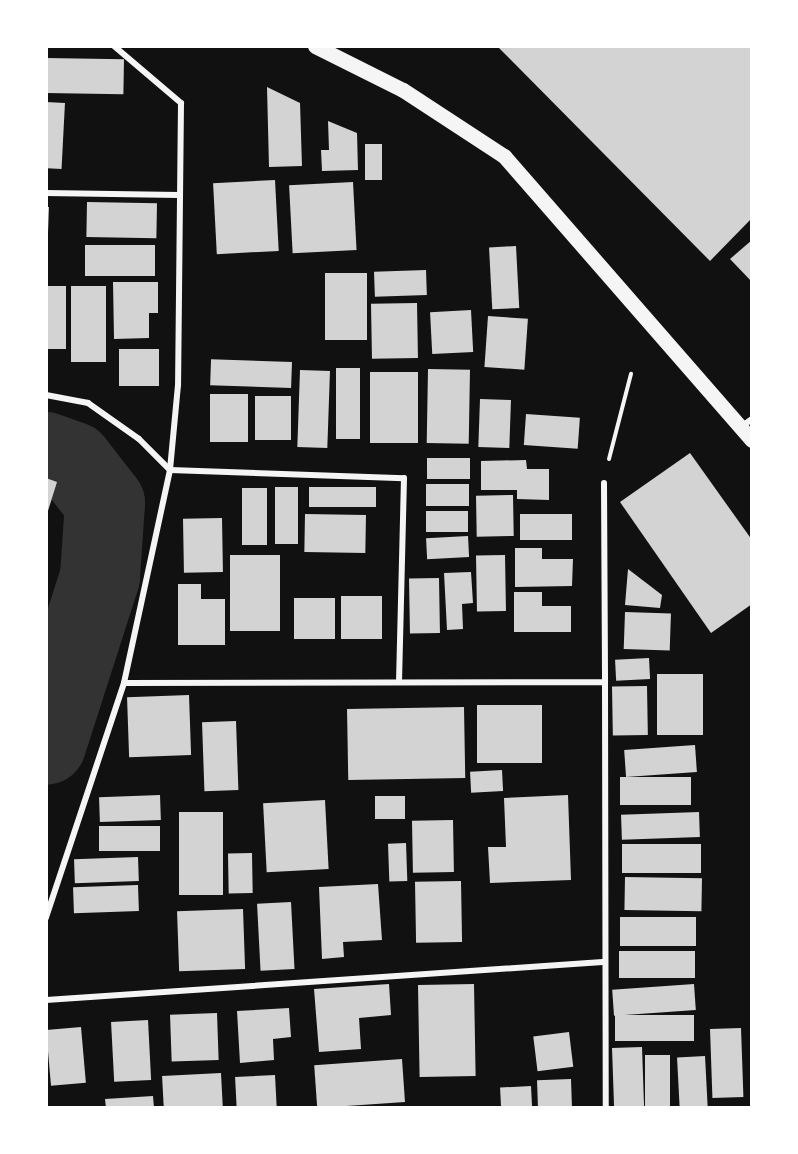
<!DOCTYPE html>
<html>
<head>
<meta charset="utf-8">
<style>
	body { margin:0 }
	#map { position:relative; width:798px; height:1154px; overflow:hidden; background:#111; font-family:"Times New Roman",serif }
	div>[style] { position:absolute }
	.river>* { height:80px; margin:-40px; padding:0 40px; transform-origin:40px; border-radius:40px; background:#333 }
	.building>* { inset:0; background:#d3d3d3; transform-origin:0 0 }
	.path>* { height:4px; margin:-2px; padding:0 2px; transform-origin:2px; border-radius:2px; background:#f5f5f5 }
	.minor>* { height:6px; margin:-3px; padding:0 3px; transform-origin:3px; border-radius:3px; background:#f5f5f5 }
	.primary>* { height:15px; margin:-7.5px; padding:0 7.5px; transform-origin:7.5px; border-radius:7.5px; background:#f5f5f5 }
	span { translate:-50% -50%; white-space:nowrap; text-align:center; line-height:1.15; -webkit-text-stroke:4.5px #fff; paint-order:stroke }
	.frame { position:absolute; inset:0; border:48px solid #fff; pointer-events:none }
</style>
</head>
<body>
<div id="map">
	<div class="river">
		<div style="left:46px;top:452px;width:29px;rotate:20deg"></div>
		<div style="left:73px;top:462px;width:52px;rotate:52deg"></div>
		<div style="left:105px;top:503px;width:74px;rotate:93.9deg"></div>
		<div style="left:100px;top:577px;width:176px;rotate:107.8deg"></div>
	</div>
	<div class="building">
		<div style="clip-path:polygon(497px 46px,752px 46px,752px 218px,710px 261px)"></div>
		<div style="left:46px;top:58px;width:78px;height:35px;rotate:1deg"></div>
		<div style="clip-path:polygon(267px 87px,300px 103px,302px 166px,269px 167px)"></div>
		<div style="left:46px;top:102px;width:19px;height:66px;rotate:3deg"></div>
		<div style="clip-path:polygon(328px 121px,357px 133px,358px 170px,322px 171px,321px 150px,329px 150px)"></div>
		<div style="left:365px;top:144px;width:17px;height:36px"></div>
		<div style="left:275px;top:180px;width:71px;height:62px;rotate:87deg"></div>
		<div style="left:353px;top:182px;width:68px;height:64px;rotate:87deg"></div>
		<div style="left:87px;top:202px;width:70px;height:35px;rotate:1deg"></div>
		<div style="clip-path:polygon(46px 207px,49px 207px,48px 233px,46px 233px)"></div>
		<div style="clip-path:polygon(752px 240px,752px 282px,730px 259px)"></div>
		<div style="left:85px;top:245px;width:70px;height:31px"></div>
		<div style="left:516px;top:246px;width:62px;height:27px;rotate:87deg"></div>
		<div style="left:426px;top:270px;width:25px;height:52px;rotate:88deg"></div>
		<div style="left:325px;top:273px;width:42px;height:67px"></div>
		<div style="clip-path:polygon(113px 282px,158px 282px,158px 313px,149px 313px,149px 338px,114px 339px)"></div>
		<div style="left:46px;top:286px;width:20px;height:63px"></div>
		<div style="left:71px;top:286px;width:35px;height:76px"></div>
		<div style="left:417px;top:303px;width:55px;height:46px;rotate:89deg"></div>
		<div style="left:471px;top:310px;width:42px;height:41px;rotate:87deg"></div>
		<div style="left:488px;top:316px;width:40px;height:51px;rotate:4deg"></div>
		<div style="left:119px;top:349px;width:40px;height:37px"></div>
		<div style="left:292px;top:362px;width:26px;height:81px;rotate:92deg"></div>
		<div style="left:336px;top:368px;width:24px;height:71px"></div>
		<div style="left:428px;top:369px;width:42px;height:74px;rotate:1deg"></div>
		<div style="left:300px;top:370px;width:30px;height:77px;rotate:2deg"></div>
		<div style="left:370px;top:372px;width:48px;height:71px"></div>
		<div style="left:210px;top:394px;width:38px;height:48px"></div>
		<div style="left:255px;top:396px;width:36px;height:44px"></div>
		<div style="left:480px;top:399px;width:31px;height:48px;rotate:2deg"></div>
		<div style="left:526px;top:414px;width:54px;height:31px;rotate:4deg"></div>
		<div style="clip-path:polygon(690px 453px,752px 540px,752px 604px,711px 633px,620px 502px)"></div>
		<div style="left:470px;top:458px;width:21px;height:43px;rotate:90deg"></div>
		<div style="clip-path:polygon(526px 460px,527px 469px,549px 469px,549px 500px,517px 499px,517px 490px,481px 490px,481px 461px)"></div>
		<div style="clip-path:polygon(46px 478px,57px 482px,47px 514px,46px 514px)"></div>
		<div style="left:426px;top:484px;width:43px;height:22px"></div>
		<div style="left:275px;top:487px;width:23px;height:57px"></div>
		<div style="left:376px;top:487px;width:20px;height:67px;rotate:90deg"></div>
		<div style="left:242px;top:488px;width:25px;height:57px"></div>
		<div style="left:513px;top:495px;width:41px;height:37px;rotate:89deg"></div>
		<div style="left:426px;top:511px;width:42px;height:21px"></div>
		<div style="left:305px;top:514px;width:61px;height:38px;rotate:1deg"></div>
		<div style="left:572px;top:514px;width:26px;height:52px;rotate:90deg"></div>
		<div style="left:222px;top:518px;width:54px;height:39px;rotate:89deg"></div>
		<div style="left:468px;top:536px;width:21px;height:42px;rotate:87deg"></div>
		<div style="clip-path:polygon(515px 548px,542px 548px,542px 559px,573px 559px,572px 586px,515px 587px)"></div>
		<div style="left:230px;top:555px;width:50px;height:76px"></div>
		<div style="left:505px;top:555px;width:56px;height:29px;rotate:89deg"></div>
		<div style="clip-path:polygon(628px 569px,662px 595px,660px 608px,625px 605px)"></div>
		<div style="clip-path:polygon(471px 572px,473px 603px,462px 604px,463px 629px,447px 630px,444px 573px)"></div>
		<div style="left:439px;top:578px;width:55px;height:30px;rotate:89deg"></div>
		<div style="clip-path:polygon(178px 584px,201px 584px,201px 599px,225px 599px,225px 645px,178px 645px)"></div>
		<div style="clip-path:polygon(514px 592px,542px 592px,542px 606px,571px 606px,571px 632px,514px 632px)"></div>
		<div style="left:341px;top:596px;width:41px;height:43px"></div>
		<div style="left:294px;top:598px;width:41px;height:41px"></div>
		<div style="left:625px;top:612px;width:46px;height:37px;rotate:2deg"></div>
		<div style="left:649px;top:658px;width:21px;height:34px;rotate:87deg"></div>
		<div style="left:657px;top:674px;width:46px;height:61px"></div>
		<div style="left:647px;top:686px;width:49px;height:35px;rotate:89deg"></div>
		<div style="left:189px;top:695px;width:60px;height:62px;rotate:88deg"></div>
		<div style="left:477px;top:705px;width:65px;height:58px"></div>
		<div style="left:464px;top:707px;width:71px;height:117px;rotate:89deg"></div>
		<div style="left:236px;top:721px;width:69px;height:34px;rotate:88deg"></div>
		<div style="left:695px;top:745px;width:27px;height:71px;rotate:86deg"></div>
		<div style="left:502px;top:770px;width:21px;height:32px;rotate:87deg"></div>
		<div style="left:691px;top:777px;width:28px;height:71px;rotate:90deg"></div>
		<div style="left:160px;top:795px;width:25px;height:61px;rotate:88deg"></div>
		<div style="clip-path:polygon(568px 795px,571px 880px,490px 883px,488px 847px,506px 847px,504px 798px)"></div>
		<div style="left:375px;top:796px;width:30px;height:23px"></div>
		<div style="left:325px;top:800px;width:69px;height:62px;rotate:87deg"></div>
		<div style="left:179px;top:812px;width:44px;height:83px"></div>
		<div style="left:699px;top:812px;width:25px;height:78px;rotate:88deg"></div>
		<div style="left:453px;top:820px;width:52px;height:41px;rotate:89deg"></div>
		<div style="left:160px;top:826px;width:25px;height:61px;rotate:90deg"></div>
		<div style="left:406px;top:843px;width:38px;height:18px;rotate:88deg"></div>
		<div style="left:622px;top:844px;width:79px;height:29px"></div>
		<div style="left:252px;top:853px;width:40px;height:24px;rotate:89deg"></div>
		<div style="left:138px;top:857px;width:24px;height:64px;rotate:88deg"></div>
		<div style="left:625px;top:877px;width:77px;height:33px;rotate:1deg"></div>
		<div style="left:461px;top:881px;width:61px;height:46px;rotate:89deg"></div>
		<div style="clip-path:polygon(378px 884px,382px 940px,343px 942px,344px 957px,322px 959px,319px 887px)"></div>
		<div style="left:138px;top:885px;width:26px;height:65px;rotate:88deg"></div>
		<div style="left:291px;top:902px;width:67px;height:34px;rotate:87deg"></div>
		<div style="left:243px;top:909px;width:60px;height:66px;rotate:88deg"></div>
		<div style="left:620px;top:917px;width:76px;height:29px"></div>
		<div style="left:695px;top:951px;width:27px;height:76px;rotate:90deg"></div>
		<div style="clip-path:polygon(389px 984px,391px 1015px,359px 1018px,361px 1049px,319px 1052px,314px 989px)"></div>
		<div style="left:474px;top:984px;width:92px;height:56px;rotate:89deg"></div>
		<div style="left:694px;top:984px;width:26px;height:82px;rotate:86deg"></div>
		<div style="clip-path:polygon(289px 1008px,291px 1037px,273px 1039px,274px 1060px,240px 1063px,237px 1011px)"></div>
		<div style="left:217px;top:1013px;width:47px;height:47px;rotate:88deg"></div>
		<div style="left:694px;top:1015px;width:26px;height:79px;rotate:90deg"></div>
		<div style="left:148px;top:1020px;width:60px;height:37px;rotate:87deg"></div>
		<div style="left:81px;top:1027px;width:56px;height:35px;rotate:85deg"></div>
		<div style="left:741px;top:1028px;width:69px;height:31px;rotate:88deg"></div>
		<div style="left:569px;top:1032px;width:35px;height:36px;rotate:83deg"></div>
		<div style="left:642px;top:1047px;width:61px;height:30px;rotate:88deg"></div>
		<div style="left:645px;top:1055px;width:25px;height:53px"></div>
		<div style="left:705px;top:1056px;width:52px;height:28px;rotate:87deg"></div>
		<div style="left:402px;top:1059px;width:43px;height:88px;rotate:86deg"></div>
		<div style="left:221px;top:1073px;width:34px;height:59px;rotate:87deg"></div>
		<div style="left:275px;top:1075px;width:33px;height:40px;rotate:87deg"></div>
		<div style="left:571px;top:1079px;width:29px;height:34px;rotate:88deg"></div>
		<div style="left:531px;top:1086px;width:22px;height:31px;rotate:87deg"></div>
		<div style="clip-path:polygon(153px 1096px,154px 1108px,106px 1108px,105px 1099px)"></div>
	</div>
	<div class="path">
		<div style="left:609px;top:459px;width:88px;rotate:-75.5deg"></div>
	</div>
	<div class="minor">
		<div style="left:114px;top:46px;width:88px;rotate:40.4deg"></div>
		<div style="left:181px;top:103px;width:282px;rotate:90.6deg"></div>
		<div style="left:178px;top:385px;width:85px;rotate:95.4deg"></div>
		<div style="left:170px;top:470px;width:234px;rotate:2deg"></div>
		<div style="left:404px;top:478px;width:204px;rotate:91.4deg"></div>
		<div style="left:46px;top:193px;width:133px;rotate:0.9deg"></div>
		<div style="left:46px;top:395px;width:43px;rotate:10.8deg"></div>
		<div style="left:88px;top:403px;width:62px;rotate:35.2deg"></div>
		<div style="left:139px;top:439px;width:44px;rotate:45deg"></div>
		<div style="left:170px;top:470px;width:218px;rotate:102.2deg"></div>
		<div style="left:124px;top:683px;width:248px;rotate:108.4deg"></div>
		<div style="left:741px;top:427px;width:14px;rotate:-36deg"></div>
		<div style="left:604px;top:483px;width:199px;rotate:89.7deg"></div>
		<div style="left:124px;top:683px;width:481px;rotate:-0.1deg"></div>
		<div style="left:605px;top:682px;width:426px;rotate:89.9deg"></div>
		<div style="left:46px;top:1000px;width:558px;rotate:-3.9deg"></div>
	</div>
	<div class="primary">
		<div style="left:315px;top:46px;width:98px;rotate:26.6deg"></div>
		<div style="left:403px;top:90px;width:121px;rotate:33.2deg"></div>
		<div style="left:504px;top:156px;width:377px;rotate:48.9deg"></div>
	</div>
	<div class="frame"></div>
</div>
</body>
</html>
